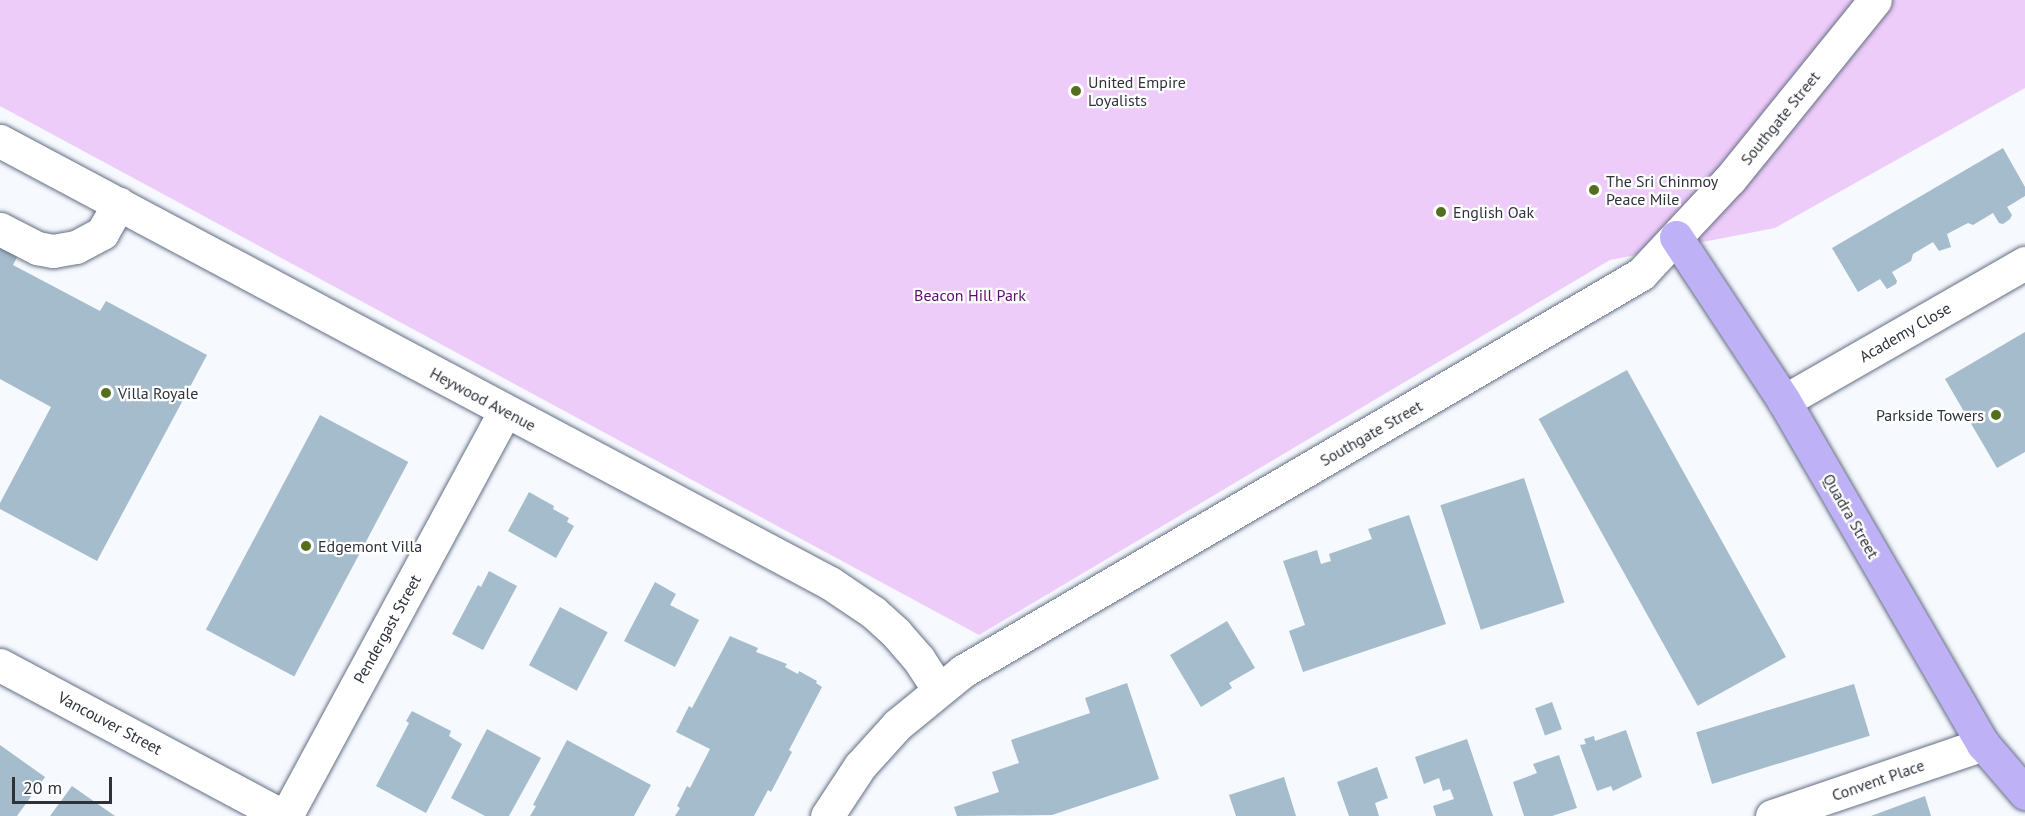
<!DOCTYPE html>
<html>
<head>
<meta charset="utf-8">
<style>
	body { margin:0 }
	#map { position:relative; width:2025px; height:816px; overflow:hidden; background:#f6f9fe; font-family:"PT Sans",sans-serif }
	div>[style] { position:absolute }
	.green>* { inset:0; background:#eeccfa }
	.building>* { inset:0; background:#a4bccb; transform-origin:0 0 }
	.roads { filter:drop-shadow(0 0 2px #646f83) drop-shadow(0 0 2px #646f83) }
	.minor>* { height:33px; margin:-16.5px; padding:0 16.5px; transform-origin:16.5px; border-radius:16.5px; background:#fff }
	.major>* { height:33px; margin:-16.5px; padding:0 16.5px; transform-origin:16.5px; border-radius:16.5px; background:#beb1f5 }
	.dots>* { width:16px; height:16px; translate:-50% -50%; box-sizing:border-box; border:3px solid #fff; border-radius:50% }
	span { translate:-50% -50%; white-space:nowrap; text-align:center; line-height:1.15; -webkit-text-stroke:4.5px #fff; paint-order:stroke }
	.poi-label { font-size:16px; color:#2d323b }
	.left { translate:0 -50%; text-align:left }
	.right { translate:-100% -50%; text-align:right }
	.street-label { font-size:16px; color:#2d323b }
	.park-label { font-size:16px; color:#5a0d6f }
	.scale { position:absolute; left:12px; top:777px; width:100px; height:27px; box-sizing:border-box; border:3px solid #2d323b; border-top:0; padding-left:8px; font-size:18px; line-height:21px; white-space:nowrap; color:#2d323b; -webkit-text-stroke:4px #fff; paint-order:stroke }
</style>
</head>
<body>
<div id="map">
	<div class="green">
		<div style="clip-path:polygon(0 0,2025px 0,2025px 88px,1775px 228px,1610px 260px,979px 635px,0 106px)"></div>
	</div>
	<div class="building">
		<div style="clip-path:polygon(2003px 148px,2025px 187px,2025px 196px,2007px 207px,2012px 215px,2010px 219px,2003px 224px,1999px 223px,1993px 213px,1973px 225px,1968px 223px,1947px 234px,1951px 247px,1939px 251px,1933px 242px,1913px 254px,1911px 261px,1892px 272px,1897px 281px,1896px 284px,1887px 289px,1880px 279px,1858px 292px,1832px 248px)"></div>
		<div style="clip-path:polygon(0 234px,23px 246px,13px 265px,100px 311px,106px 301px,207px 355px,97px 561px,0 509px,0 503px,51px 407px,0 379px)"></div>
		<div style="clip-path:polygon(2025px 332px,2025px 452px,1997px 468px,1945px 379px)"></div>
		<div style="left:1627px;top:370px;width:328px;height:101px;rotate:61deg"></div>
		<div style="left:320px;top:415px;width:100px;height:243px;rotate:28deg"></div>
		<div style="left:1524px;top:478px;width:131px;height:88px;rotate:72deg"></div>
		<div style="clip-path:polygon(529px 492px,554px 506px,553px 509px,569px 518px,567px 522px,574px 526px,556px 558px,508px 531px)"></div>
		<div style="clip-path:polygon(1409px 515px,1446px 624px,1303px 672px,1289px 631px,1305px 625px,1283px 561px,1317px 550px,1321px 564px,1331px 561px,1329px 554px,1372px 539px,1368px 529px)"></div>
		<div style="clip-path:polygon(489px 571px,517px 586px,483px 650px,452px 634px,478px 585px,481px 587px)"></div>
		<div style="clip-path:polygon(655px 582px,676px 594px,670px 605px,699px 620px,675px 667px,624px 641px)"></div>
		<div style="left:560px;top:607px;width:54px;height:66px;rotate:28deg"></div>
		<div style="clip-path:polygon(1227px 621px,1255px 668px,1229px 683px,1232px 688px,1201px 707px,1170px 655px)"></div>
		<div style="clip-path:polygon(730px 636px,758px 648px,756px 652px,787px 664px,785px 667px,798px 674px,799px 671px,817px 681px,816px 683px,822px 687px,789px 750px,792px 752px,771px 792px,768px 790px,754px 816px,675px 816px,680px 808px,677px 806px,687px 786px,690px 788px,710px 749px,676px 732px,689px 706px,692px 708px)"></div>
		<div style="clip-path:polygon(1127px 683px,1159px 779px,1052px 815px,957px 816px,954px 807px,999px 792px,992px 772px,1019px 763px,1011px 740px,1090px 713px,1085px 698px)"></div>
		<div style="left:1854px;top:684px;width:54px;height:165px;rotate:73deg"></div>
		<div style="left:1552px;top:702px;width:29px;height:18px;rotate:70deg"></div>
		<div style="clip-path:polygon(412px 711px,451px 731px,449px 736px,462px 744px,426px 813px,376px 786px,409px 723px,406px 721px)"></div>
		<div style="clip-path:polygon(487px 729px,541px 758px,509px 816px,485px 816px,451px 798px)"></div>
		<div style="clip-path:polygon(1626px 730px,1642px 777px,1613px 791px,1611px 786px,1597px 791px,1580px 745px,1586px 744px,1584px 739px,1594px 736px,1595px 741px)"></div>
		<div style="clip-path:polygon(1467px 739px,1493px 816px,1436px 816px,1433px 806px,1454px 799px,1450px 789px,1443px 791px,1439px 778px,1424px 784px,1415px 757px)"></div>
		<div style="clip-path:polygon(567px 740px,651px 785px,634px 816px,530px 816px,536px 806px,533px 805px)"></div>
		<div style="clip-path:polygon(0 745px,45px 777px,17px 816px,0 816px)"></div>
		<div style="clip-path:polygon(1559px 755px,1577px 808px,1552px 816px,1524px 816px,1513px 782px,1537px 773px,1533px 764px)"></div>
		<div style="clip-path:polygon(1377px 767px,1388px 798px,1375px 803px,1379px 816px,1349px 816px,1337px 782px)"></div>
		<div style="clip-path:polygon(1284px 777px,1296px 816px,1236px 816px,1229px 795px)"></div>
		<div style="clip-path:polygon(72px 786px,115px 816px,50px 816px)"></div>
		<div style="clip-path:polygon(1925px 796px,1931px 816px,1871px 816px)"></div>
	</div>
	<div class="roads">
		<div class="minor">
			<div style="left:0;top:141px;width:940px;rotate:28.04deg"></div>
			<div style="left:830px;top:583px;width:52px;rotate:34deg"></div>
			<div style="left:873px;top:612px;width:31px;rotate:42deg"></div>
			<div style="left:896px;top:633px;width:33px;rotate:49deg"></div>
			<div style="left:918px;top:658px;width:38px;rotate:57deg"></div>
			<div style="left:0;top:229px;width:42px;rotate:27.2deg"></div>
			<div style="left:37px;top:248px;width:16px;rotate:11deg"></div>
			<div style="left:53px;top:251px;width:23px;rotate:-10deg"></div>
			<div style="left:76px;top:247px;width:30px;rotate:-28deg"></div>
			<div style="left:102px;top:233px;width:34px;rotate:-60deg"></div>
			<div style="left:1784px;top:401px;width:278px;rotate:-29.8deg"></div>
			<div style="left:0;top:665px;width:321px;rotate:28.1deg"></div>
			<div style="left:286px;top:816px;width:460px;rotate:-61.6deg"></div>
			<div style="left:827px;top:816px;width:60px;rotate:-56.6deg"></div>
			<div style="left:860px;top:766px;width:55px;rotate:-47.9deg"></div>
			<div style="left:897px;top:725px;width:85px;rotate:-39.3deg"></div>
			<div style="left:963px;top:671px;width:786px;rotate:-30.35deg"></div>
			<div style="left:1641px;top:274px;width:130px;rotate:-46.9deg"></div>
			<div style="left:1730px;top:179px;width:230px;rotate:-51deg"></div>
			<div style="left:1772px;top:816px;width:223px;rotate:-18.8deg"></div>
		</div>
		<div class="major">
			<div style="left:1676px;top:237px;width:196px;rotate:56.6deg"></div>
			<div style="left:1784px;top:401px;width:397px;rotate:59.9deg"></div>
			<div style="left:1983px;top:744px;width:65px;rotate:49.4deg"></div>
		</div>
	</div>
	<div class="dots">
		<div style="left:1076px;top:91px;background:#546e20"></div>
		<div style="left:1594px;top:190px;background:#546e20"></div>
		<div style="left:1441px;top:212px;background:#546e20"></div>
		<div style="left:106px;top:393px;background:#546e20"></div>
		<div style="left:1996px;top:415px;background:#546e20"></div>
		<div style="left:306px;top:546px;background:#546e20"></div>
	</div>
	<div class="poi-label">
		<span class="left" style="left:1088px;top:91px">United Empire<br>Loyalists</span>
		<span class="left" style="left:1606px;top:190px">The Sri Chinmoy<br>Peace Mile</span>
		<span class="left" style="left:1453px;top:212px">English Oak</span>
		<span class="left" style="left:118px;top:393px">Villa Royale</span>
		<span class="right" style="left:1984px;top:415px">Parkside Towers</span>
		<span class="left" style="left:318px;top:546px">Edgemont Villa</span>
	</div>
	<div class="street-label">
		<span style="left:1780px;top:118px;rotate:-51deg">Southgate Street</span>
		<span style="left:1905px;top:332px;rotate:-30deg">Academy Close</span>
		<span style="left:483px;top:399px;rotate:28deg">Heywood Avenue</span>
		<span style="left:1371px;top:433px;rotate:-30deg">Southgate Street</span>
		<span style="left:1851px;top:516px;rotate:60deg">Quadra Street</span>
		<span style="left:387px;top:629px;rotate:-61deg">Pendergast Street</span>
		<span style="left:110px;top:723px;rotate:28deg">Vancouver Street</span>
		<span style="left:1878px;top:780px;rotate:-19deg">Convent Place</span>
	</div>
	<div class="park-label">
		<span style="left:970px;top:295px">Beacon Hill Park</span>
	</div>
	<div class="scale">20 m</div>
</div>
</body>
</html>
